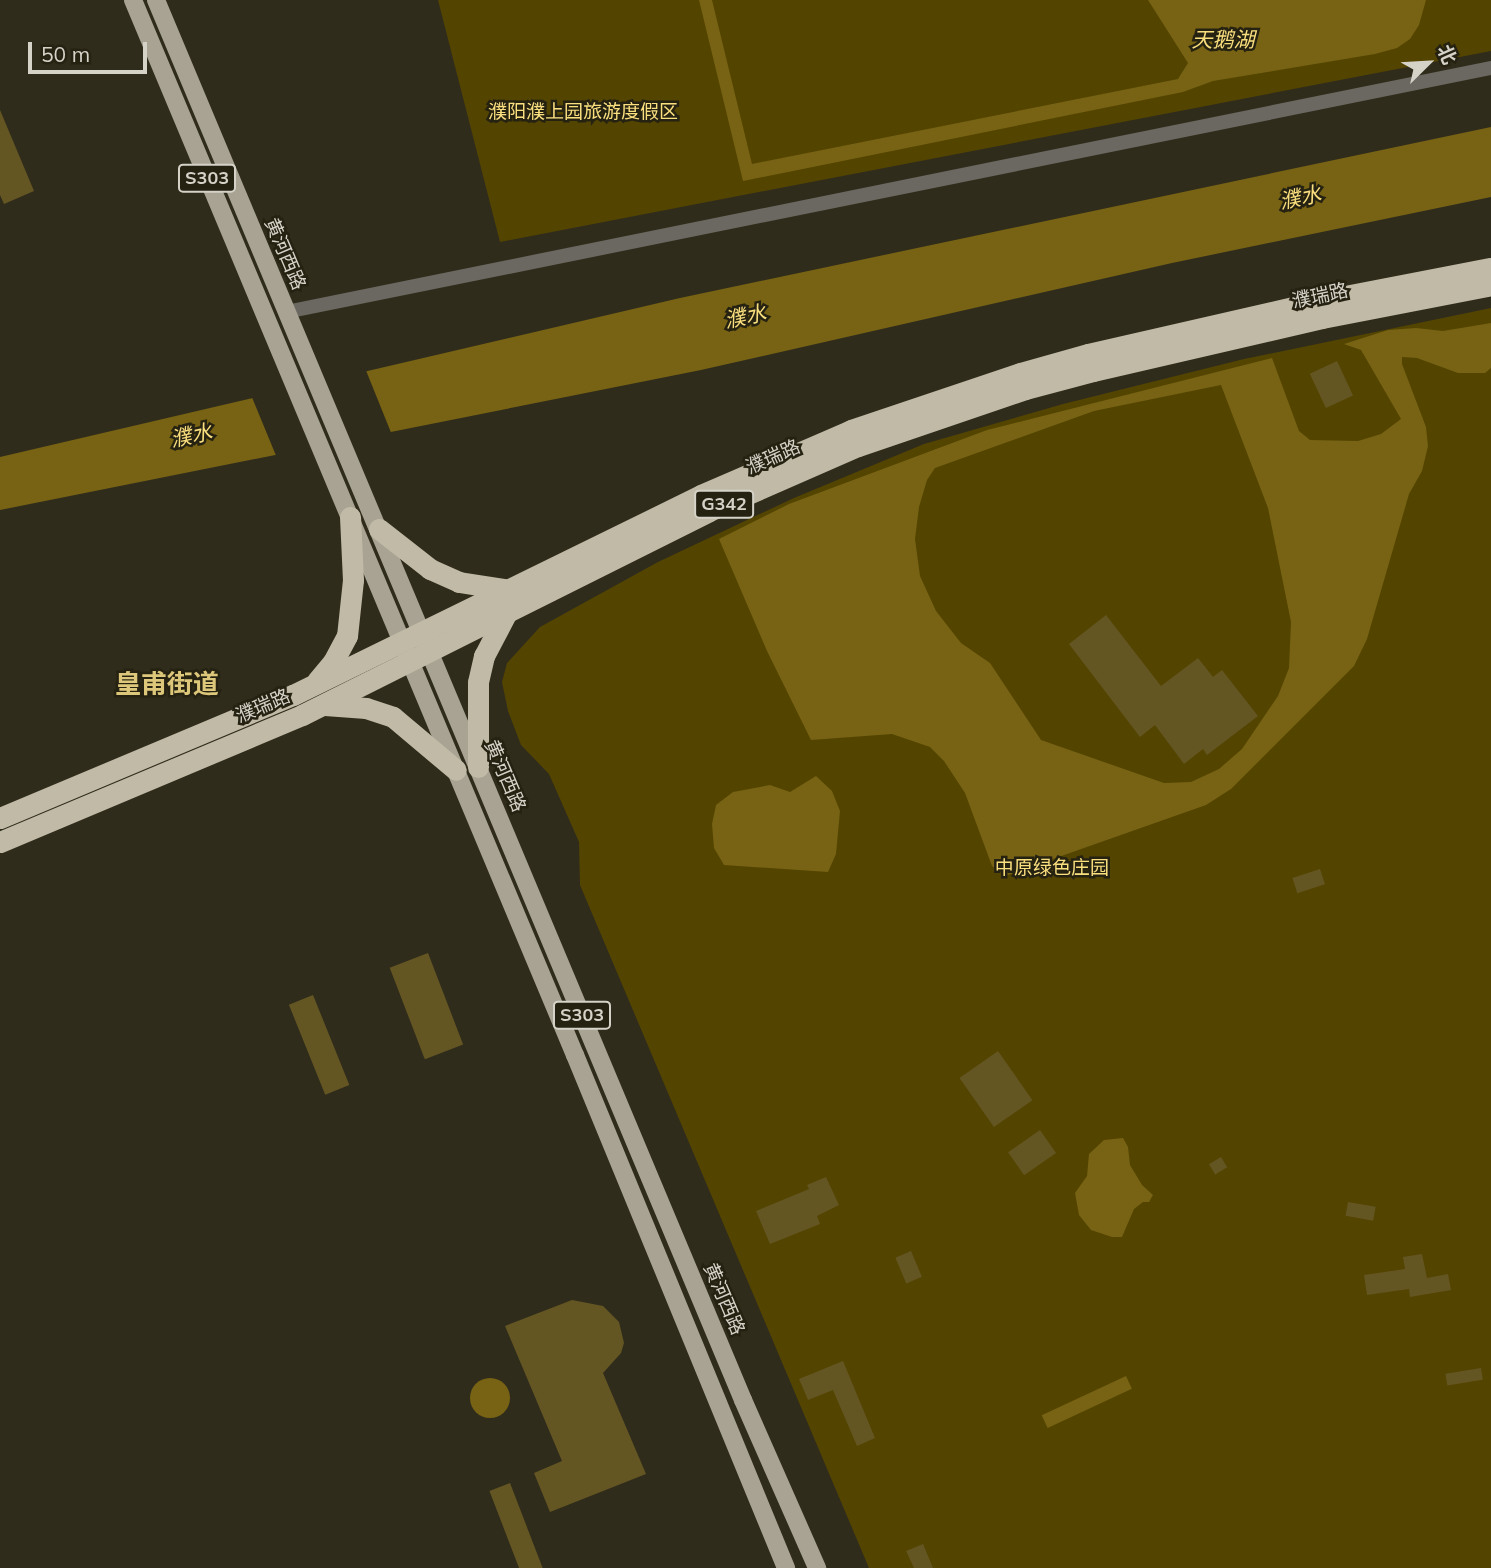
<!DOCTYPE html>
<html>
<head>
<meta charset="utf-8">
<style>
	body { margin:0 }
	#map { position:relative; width:1491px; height:1568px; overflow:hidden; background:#302c1c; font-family:Mulish,"Noto Sans SC",sans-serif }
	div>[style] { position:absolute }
	.green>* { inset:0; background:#534400 }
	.water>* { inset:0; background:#776313; transform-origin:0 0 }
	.round { border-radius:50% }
	.pier>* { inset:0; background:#302c1c }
	.building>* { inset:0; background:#645622; transform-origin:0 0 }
	.street>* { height:14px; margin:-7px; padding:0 7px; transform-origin:7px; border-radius:7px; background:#6a6860 }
	.primary>* { height:18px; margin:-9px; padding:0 9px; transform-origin:9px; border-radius:9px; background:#a8a393 }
	.highway>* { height:21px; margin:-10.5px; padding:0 10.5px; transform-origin:10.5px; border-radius:10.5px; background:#c0baa7 }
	span { translate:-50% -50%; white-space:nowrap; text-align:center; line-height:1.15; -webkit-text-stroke:5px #262212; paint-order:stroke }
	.shield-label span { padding:2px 5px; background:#262212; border:2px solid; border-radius:5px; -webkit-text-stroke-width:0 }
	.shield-label { font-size:18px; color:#d5d2c8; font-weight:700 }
	.park-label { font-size:19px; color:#fadf7f }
	.street-label { font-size:19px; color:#d5d2c8 }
	.water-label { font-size:21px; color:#f9de7d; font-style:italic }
	.district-label { font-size:26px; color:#ddc77a; font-weight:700 }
	.north { position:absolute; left:1393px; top:28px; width:70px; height:70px; -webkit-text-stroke:5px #262212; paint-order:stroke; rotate:66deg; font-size:19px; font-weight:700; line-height:28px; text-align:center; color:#d5d2c8 }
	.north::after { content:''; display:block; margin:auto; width:24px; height:32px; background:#d5d2c8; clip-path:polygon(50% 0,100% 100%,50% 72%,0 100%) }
	.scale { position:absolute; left:28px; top:42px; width:119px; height:32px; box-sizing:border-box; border:4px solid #d5d2c8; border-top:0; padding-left:9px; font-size:21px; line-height:24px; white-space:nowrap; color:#d5d2c8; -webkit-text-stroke:5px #262212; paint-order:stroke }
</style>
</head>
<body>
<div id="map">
	<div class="green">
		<div style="clip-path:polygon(438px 0,1491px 0,1491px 51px,500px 242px)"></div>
		<div style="clip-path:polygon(1491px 308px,1491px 1568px,869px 1568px,580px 885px,579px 842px,549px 774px,521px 745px,508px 711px,502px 682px,507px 663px,540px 627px,658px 562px,794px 498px,924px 444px,1063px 404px,1244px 359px)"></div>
	</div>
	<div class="water">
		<div style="clip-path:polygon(699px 0,712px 0,752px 164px,1178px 79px,1188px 63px,1148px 0,1426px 0,1419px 25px,1410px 39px,1397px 48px,1375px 54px,1213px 81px,1183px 92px,743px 181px)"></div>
		<div style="clip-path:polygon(1491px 127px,1491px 197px,1172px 263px,701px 370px,0 510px,0 457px,680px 298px)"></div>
		<div style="clip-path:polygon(evenodd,1491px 323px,1491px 368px,1485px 373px,1458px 373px,1417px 358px,1402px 357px,1402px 364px,1426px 427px,1428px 446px,1422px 471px,1409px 494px,1367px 639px,1354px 666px,1231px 789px,1206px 805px,1005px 876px,992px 866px,965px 793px,944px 761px,930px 747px,892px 734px,811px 740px,767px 651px,719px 539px,789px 504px,987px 430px,1272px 358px,1299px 431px,1310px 440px,1358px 441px,1381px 434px,1401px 419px,1361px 350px,1344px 344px,1388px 330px,1416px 328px,1443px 331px,1491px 323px,1221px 385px,1268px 508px,1291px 622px,1289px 668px,1278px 696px,1242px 749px,1219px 769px,1191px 782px,1164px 783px,1041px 740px,990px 663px,961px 643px,936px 611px,920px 576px,915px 539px,919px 507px,927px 480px,935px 468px,1094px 411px,1221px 385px)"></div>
		<div style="clip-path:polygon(816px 776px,832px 791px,840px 811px,836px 854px,828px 872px,724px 865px,714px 848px,712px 824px,716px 805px,733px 792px,770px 785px,790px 792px)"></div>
		<div style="clip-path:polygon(1123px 1138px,1128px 1147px,1130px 1165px,1142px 1185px,1153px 1195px,1149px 1202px,1143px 1202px,1134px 1209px,1122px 1237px,1112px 1237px,1091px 1230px,1079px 1215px,1075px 1193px,1087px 1176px,1089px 1154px,1104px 1140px)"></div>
		<div style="left:1126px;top:1376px;width:14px;height:93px;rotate:65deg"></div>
		<div class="round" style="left:470px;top:1378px;width:40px;height:40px"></div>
	</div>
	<div class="pier">
		<div style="clip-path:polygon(365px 368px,392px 435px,277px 458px,251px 395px)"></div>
	</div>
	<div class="building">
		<div style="clip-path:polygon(0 110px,34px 191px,4px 204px,0 195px)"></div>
		<div style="left:1337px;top:361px;width:38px;height:30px;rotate:65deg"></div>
		<div style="clip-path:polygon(1106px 615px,1161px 686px,1198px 658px,1213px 677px,1222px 670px,1258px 716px,1207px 755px,1203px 749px,1184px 764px,1155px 725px,1140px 737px,1069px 644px)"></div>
		<div style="left:1320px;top:869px;width:16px;height:29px;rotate:72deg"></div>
		<div style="left:428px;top:953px;width:98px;height:41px;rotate:69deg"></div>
		<div style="left:313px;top:995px;width:97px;height:26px;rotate:68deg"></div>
		<div style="left:998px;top:1051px;width:60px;height:47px;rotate:55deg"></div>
		<div style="left:1040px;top:1130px;width:28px;height:39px;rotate:55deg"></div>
		<div style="left:1221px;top:1157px;width:12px;height:14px;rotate:59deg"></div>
		<div style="clip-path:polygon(826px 1177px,839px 1205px,817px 1216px,820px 1224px,770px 1244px,756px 1211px,809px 1189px,807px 1185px)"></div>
		<div style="left:1348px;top:1202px;width:28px;height:14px;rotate:10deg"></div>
		<div style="left:911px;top:1251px;width:28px;height:17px;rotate:67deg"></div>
		<div style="clip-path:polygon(1422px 1254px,1427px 1278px,1448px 1274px,1451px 1290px,1410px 1297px,1409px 1289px,1367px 1295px,1364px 1275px,1405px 1269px,1403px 1257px)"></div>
		<div style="clip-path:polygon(572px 1300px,603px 1306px,619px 1322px,624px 1343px,621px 1353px,603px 1373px,646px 1474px,550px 1512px,534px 1473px,562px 1461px,505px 1326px)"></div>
		<div style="clip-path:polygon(843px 1361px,875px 1438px,857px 1446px,833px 1390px,808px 1400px,799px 1379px)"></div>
		<div style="left:1481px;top:1368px;width:12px;height:36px;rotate:81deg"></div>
		<div style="left:510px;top:1483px;width:91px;height:22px;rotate:69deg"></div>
		<div style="clip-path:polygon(923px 1544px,933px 1568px,914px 1568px,906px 1551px)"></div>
	</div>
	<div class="street">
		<div style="left:286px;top:312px;width:1229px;rotate:-11.45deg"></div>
	</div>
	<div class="primary">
		<div style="left:133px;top:0;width:1144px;rotate:67.27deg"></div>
		<div style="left:575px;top:1055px;width:555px;rotate:67.64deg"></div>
		<div style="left:156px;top:0;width:1518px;rotate:67.25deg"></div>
		<div style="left:743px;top:1400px;width:184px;rotate:66.2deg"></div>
	</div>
	<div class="highway">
		<div style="left:379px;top:529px;width:65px;rotate:38.1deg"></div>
		<div style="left:430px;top:569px;width:32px;rotate:24deg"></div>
		<div style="left:459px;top:582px;width:52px;rotate:8.9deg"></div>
		<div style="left:317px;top:681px;width:25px;rotate:-50deg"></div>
		<div style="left:333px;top:662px;width:30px;rotate:-62deg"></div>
		<div style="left:347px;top:636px;width:56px;rotate:-83.9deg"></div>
		<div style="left:353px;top:580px;width:63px;rotate:-92.7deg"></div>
		<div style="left:325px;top:705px;width:41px;rotate:4.2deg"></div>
		<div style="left:366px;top:708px;width:28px;rotate:18deg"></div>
		<div style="left:393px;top:717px;width:82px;rotate:40.1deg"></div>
		<div style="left:478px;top:767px;width:85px;rotate:-90deg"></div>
		<div style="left:478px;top:682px;width:27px;rotate:-77deg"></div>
		<div style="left:484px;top:656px;width:47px;rotate:-62.4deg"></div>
		<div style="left:0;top:818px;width:318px;rotate:-22.8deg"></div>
		<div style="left:293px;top:695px;width:454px;rotate:-26.1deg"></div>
		<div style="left:701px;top:495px;width:163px;rotate:-23.4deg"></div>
		<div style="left:851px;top:430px;width:178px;rotate:-18.6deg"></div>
		<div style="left:1020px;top:373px;width:71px;rotate:-15.6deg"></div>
		<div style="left:1088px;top:354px;width:237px;rotate:-12.9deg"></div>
		<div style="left:1319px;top:301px;width:175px;rotate:-10.9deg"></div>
		<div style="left:0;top:842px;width:328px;rotate:-22.8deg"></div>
		<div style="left:302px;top:715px;width:455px;rotate:-26.6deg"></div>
		<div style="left:709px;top:511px;width:163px;rotate:-23.6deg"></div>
		<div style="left:858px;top:446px;width:176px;rotate:-18.8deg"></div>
		<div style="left:1025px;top:389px;width:70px;rotate:-14.8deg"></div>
		<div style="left:1093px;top:371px;width:235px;rotate:-13deg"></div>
		<div style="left:1322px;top:318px;width:172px;rotate:-11deg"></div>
	</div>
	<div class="shield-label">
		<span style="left:207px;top:178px">S303</span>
		<span style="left:724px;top:504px">G342</span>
		<span style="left:582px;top:1015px">S303</span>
	</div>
	<div class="park-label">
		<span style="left:583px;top:112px">濮阳濮上园旅游度假区</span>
		<span style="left:1052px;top:868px">中原绿色庄园</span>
	</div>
	<div class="street-label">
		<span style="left:285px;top:254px;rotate:67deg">黄河西路</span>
		<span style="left:1320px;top:296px;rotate:-12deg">濮瑞路</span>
		<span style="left:773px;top:457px;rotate:-24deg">濮瑞路</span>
		<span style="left:263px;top:706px;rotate:-23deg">濮瑞路</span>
		<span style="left:505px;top:776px;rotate:67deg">黄河西路</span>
		<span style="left:724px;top:1299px;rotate:67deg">黄河西路</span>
	</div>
	<div class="water-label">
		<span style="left:1223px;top:39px">天鹅湖</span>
		<span style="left:1300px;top:197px;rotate:-12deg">濮水</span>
		<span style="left:745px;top:316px;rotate:-12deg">濮水</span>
		<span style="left:191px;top:435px;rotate:-12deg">濮水</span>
	</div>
	<div class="district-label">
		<span style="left:167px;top:684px">皇甫街道</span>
	</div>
	<div class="north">北</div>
	<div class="scale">50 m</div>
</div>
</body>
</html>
